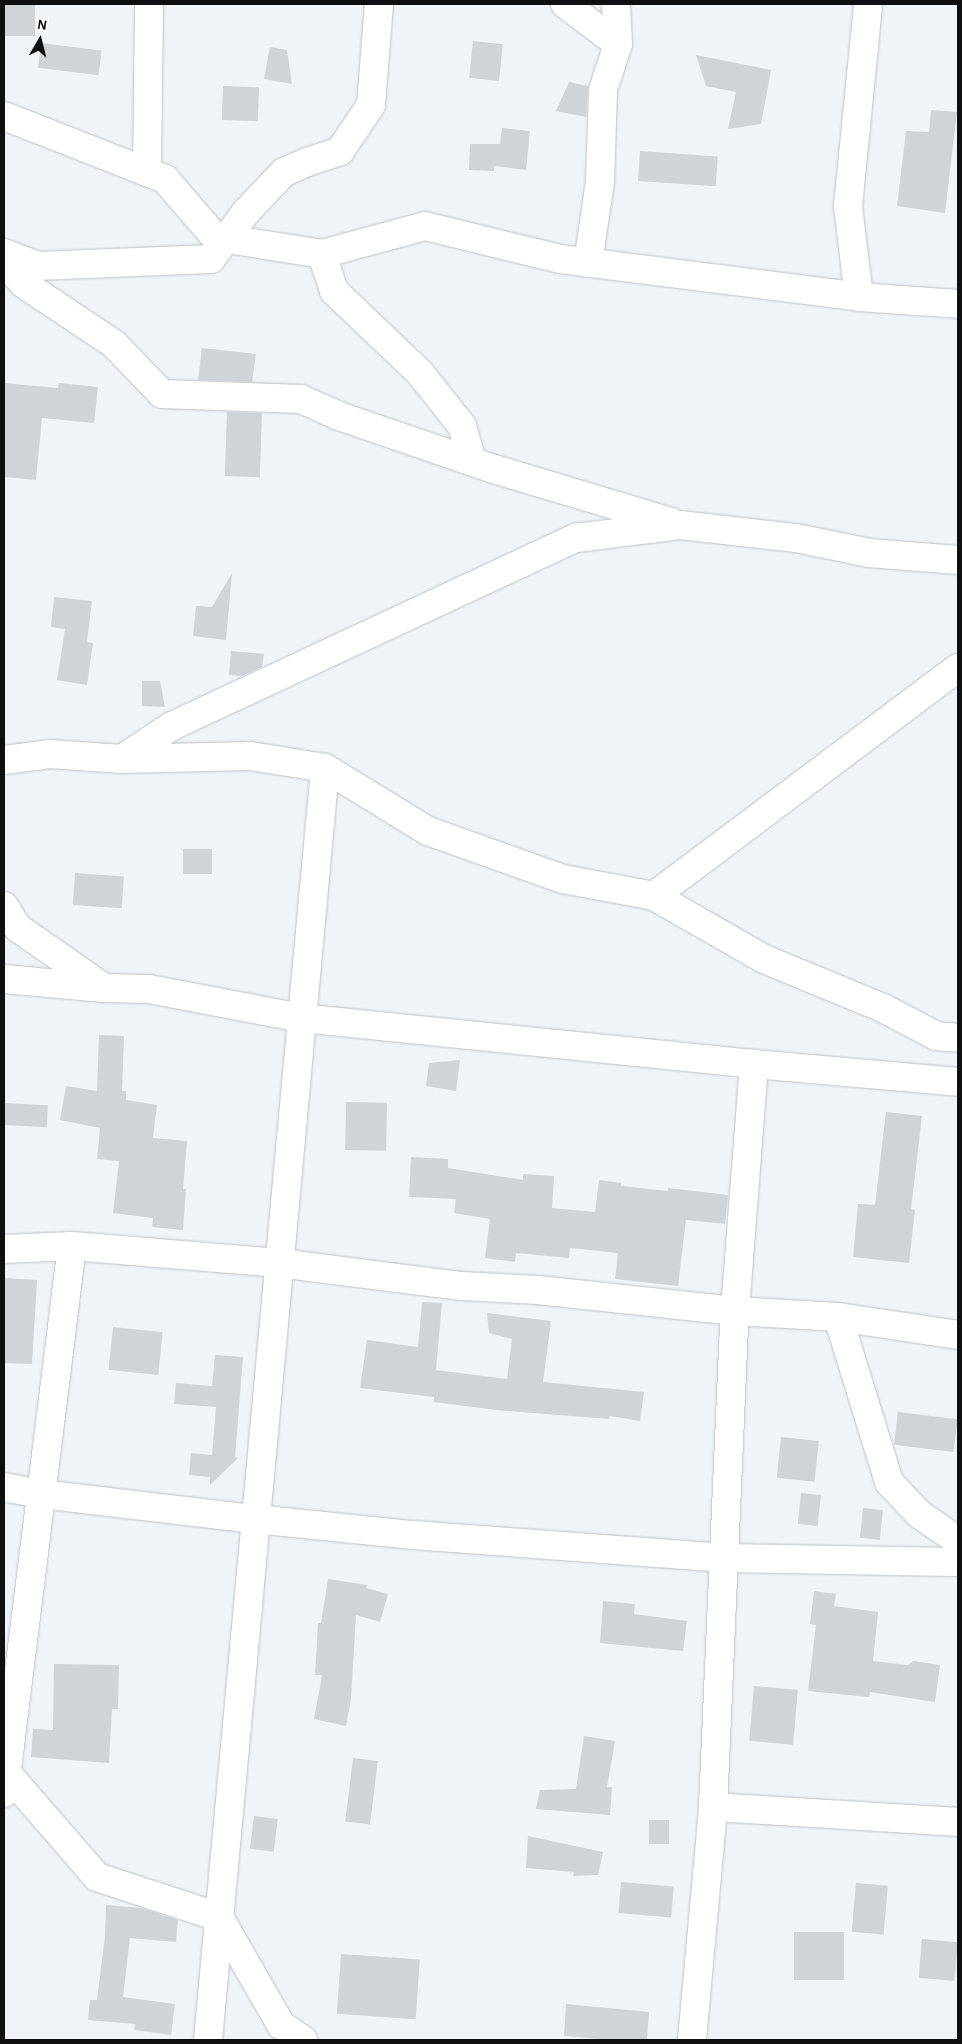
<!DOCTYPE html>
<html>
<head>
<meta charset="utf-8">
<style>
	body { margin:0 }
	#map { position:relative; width:962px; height:2044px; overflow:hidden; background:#eff4f9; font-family:"Alegreya Sans",sans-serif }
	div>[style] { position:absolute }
	.building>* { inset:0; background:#cfd4d8; transform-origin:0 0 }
	.roads { filter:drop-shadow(0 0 1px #bcc1c5) drop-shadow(0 0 1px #bcc1c5) }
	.minor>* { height:28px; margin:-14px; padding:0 14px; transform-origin:14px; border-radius:14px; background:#fff }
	span { translate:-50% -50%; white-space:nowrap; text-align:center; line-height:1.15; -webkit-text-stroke:4.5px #fff; paint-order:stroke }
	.frame { position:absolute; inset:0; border:5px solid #0e0f11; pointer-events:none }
	.north { position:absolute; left:15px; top:15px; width:50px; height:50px; -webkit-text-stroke:4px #fff; paint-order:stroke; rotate:8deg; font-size:14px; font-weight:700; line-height:20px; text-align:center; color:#0e0f11 }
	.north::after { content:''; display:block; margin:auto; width:18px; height:22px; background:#0e0f11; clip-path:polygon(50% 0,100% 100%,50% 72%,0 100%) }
</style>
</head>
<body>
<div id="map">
	<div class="building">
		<div style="left:4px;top:4px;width:31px;height:32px"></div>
		<div style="left:473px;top:41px;width:30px;height:37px;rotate:6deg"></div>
		<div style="left:41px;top:43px;width:61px;height:25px;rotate:7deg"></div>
		<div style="clip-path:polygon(270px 47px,287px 50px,292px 84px,264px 79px)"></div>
		<div style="clip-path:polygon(696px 55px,771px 70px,761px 124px,728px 129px,736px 92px,706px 86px)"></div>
		<div style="clip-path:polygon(569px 82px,588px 86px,586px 117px,556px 111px)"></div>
		<div style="left:223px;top:86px;width:36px;height:34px;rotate:2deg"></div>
		<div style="clip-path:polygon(931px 110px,957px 112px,945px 213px,897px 206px,906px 131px,929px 132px)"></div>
		<div style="clip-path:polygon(502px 128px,530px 131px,526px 170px,494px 166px,494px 171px,469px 170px,470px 144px,500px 144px)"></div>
		<div style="left:640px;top:151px;width:78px;height:30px;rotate:4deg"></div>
		<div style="clip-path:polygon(202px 348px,256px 354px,252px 382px,198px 380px)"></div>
		<div style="clip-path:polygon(4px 383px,58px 388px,59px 383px,98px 387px,94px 423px,42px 418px,36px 480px,4px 477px)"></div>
		<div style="left:227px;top:412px;width:35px;height:64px;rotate:2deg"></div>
		<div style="clip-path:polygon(232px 573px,226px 640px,193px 636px,196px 606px,212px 607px)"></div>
		<div style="clip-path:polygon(54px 597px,92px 601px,87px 642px,93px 643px,87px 685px,57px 680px,65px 629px,51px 627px)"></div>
		<div style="clip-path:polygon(231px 651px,264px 654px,262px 667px,242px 676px,229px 675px)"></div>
		<div style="clip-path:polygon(142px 681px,160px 681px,165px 707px,142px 706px)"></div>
		<div style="left:183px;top:849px;width:29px;height:25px"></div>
		<div style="left:75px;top:873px;width:49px;height:32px;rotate:4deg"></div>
		<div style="clip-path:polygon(99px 1035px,124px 1036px,122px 1091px,126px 1091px,126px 1100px,157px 1105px,153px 1138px,187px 1141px,183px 1189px,186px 1189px,183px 1230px,152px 1227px,153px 1218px,113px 1213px,119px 1161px,97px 1159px,100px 1128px,60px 1120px,66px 1086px,97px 1091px)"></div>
		<div style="clip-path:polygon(460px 1060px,456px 1091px,426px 1086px,429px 1063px)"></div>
		<div style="left:346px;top:1102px;width:41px;height:48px;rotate:1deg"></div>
		<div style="left:4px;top:1103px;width:44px;height:22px;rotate:3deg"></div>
		<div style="clip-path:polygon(886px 1112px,922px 1116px,911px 1209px,915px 1210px,909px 1263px,853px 1257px,858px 1204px,875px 1205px)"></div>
		<div style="clip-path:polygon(411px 1157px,448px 1159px,448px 1168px,523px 1180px,523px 1174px,554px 1176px,552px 1208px,595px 1212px,599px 1180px,621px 1183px,621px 1186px,668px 1191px,668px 1188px,728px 1195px,725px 1224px,686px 1220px,678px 1286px,615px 1279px,618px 1253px,570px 1248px,569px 1258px,516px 1253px,515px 1262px,485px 1258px,490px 1219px,454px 1213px,456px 1199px,409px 1197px)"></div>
		<div style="clip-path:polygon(4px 1278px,37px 1280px,32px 1364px,4px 1363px)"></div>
		<div style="clip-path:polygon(422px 1302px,442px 1303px,436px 1370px,507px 1379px,512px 1339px,489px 1333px,487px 1313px,551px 1321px,543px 1382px,644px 1392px,640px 1421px,610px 1416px,609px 1419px,497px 1410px,434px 1402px,434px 1397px,360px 1388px,367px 1340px,418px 1347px)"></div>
		<div style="left:113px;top:1327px;width:50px;height:43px;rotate:6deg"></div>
		<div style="clip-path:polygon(215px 1355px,243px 1357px,235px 1457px,238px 1458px,210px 1485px,210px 1477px,189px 1475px,191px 1453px,212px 1455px,216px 1407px,174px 1404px,176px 1383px,212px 1386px)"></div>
		<div style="left:898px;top:1412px;width:60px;height:33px;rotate:7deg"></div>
		<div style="left:781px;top:1437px;width:38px;height:41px;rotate:6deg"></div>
		<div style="left:801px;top:1493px;width:20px;height:31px;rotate:6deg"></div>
		<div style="left:863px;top:1508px;width:20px;height:30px;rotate:6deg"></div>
		<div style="clip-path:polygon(328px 1579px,367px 1585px,366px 1588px,388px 1594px,380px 1622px,356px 1615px,351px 1699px,346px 1726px,314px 1719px,322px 1675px,315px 1675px,318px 1623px,321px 1623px)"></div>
		<div style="clip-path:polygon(814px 1591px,836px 1594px,834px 1606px,878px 1612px,873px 1661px,908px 1665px,913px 1661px,940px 1665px,935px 1702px,870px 1692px,869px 1697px,808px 1691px,816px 1625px,810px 1624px)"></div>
		<div style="clip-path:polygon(603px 1601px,635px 1604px,634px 1614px,687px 1621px,683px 1651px,600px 1643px)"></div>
		<div style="clip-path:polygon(54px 1664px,119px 1665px,118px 1709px,112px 1709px,109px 1763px,31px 1757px,33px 1729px,53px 1730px)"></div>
		<div style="left:754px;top:1686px;width:44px;height:55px;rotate:5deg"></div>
		<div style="clip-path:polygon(584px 1736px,615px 1741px,607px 1787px,612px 1787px,610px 1815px,536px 1809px,540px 1790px,576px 1789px)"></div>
		<div style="left:353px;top:1758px;width:25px;height:64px;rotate:7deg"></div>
		<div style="left:254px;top:1816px;width:24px;height:33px;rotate:7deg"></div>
		<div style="left:649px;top:1820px;width:20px;height:24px"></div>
		<div style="clip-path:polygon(528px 1836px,603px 1852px,598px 1875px,573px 1876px,574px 1872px,526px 1868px)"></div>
		<div style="left:621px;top:1882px;width:53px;height:31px;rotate:5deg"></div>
		<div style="left:856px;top:1883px;width:32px;height:49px;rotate:5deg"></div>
		<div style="clip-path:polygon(106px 1905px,141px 1908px,178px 1920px,176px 1942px,130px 1938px,123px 1997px,175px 2004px,171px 2035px,134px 2030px,135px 2024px,88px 2020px,90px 2000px,97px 2000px,105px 1936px)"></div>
		<div style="left:794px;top:1932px;width:50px;height:48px"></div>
		<div style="left:922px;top:1939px;width:36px;height:39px;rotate:5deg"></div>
		<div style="left:341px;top:1954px;width:79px;height:60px;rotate:4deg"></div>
		<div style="clip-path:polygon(566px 2004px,649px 2012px,647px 2040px,614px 2040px,564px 2036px)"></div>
	</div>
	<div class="roads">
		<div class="minor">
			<div style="left:565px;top:4px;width:66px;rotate:37deg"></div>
			<div style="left:4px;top:116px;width:173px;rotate:21.4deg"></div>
			<div style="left:165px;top:179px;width:77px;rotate:49.2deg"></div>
			<div style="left:215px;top:237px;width:108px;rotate:9deg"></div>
			<div style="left:322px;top:254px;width:39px;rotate:72deg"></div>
			<div style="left:334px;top:291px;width:119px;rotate:43.6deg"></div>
			<div style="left:420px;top:373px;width:68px;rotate:51.6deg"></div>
			<div style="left:462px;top:426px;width:36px;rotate:74deg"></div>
			<div style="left:147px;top:172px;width:168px;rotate:-89.3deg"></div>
			<div style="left:4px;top:253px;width:36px;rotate:21deg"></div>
			<div style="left:38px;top:266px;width:173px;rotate:-2.3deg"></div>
			<div style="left:211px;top:259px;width:59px;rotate:-53.3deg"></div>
			<div style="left:246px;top:212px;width:55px;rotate:-46.5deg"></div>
			<div style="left:284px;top:172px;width:25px;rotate:-23deg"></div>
			<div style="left:307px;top:162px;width:35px;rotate:-18deg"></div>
			<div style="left:340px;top:151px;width:55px;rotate:-56deg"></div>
			<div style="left:371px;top:105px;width:101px;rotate:-85.5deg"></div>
			<div style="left:322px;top:254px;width:107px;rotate:-15.2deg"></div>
			<div style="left:425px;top:226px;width:139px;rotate:13.7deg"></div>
			<div style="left:560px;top:259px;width:301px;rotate:7.2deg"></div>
			<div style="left:859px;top:297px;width:99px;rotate:4deg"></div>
			<div style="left:4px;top:263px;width:29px;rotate:46deg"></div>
			<div style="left:24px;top:284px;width:108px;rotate:33.7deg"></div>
			<div style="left:114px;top:344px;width:69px;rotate:46.2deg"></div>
			<div style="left:162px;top:394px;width:139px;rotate:2.1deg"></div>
			<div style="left:301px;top:399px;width:42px;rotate:24.1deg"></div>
			<div style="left:339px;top:416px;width:164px;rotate:18.9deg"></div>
			<div style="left:494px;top:469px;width:185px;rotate:16.7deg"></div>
			<div style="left:588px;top:263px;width:82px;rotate:-81.6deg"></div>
			<div style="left:600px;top:182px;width:92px;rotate:-88.1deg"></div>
			<div style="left:603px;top:90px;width:48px;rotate:-71.9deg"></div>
			<div style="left:618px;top:44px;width:40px;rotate:-92.9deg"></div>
			<div style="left:859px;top:297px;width:92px;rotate:-96.9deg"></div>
			<div style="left:848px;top:206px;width:203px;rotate:-84.3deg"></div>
			<div style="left:122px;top:759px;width:128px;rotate:-1.3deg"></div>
			<div style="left:250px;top:756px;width:76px;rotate:9.1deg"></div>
			<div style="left:325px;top:768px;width:121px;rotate:31.5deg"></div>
			<div style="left:428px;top:831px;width:143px;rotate:19.6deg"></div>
			<div style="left:563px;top:879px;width:93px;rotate:10.6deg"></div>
			<div style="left:654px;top:896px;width:127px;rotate:29.8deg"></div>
			<div style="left:764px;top:959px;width:129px;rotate:22.4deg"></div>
			<div style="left:883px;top:1008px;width:60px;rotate:27.8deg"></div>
			<div style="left:936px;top:1036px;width:22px;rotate:5deg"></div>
			<div style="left:4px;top:760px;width:46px;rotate:-7.4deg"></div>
			<div style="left:50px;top:754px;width:72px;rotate:4deg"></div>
			<div style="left:122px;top:759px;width:60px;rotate:-33.4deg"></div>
			<div style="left:172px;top:726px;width:446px;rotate:-25deg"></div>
			<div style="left:576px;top:538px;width:105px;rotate:-7.1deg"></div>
			<div style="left:680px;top:525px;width:117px;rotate:6.4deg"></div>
			<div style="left:796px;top:538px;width:75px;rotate:11.6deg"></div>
			<div style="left:869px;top:553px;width:89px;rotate:4.5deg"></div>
			<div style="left:654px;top:896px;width:380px;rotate:-36.9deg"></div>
			<div style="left:4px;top:906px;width:26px;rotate:58deg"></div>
			<div style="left:18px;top:928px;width:105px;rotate:34.9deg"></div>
			<div style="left:104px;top:988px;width:45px;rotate:1.3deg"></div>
			<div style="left:149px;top:989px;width:155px;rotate:10.8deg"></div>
			<div style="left:301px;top:1018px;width:455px;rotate:5.8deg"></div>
			<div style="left:754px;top:1064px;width:205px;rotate:5deg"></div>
			<div style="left:4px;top:979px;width:98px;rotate:5.2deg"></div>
			<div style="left:4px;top:1249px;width:68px;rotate:-2.5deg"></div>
			<div style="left:72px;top:1246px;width:208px;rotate:4.7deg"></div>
			<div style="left:279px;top:1263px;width:184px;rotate:7.2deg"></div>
			<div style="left:462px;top:1286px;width:76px;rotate:3deg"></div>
			<div style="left:538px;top:1290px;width:198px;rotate:6.1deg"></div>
			<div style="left:735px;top:1311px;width:103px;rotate:3.3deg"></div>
			<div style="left:838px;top:1317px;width:121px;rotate:8.5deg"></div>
			<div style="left:838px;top:1317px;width:173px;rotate:72.8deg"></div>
			<div style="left:889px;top:1482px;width:44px;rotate:46.8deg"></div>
			<div style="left:919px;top:1514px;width:47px;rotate:34.7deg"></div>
			<div style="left:4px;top:1487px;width:38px;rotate:11deg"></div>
			<div style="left:41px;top:1494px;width:215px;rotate:6.7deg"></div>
			<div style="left:255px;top:1519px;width:159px;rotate:5.8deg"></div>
			<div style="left:413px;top:1535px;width:313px;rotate:4.2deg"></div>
			<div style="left:725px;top:1558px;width:233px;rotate:1deg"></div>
			<div style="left:6px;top:1772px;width:139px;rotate:49.1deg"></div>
			<div style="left:97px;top:1877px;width:128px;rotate:18.2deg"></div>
			<div style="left:219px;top:1917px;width:125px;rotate:60.1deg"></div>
			<div style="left:281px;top:2025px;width:27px;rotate:34deg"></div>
			<div style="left:4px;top:1793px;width:551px;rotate:-82.91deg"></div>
			<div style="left:713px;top:1807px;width:245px;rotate:3.5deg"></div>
			<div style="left:208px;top:2040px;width:1277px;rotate:-84.74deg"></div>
			<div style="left:692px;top:2040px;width:234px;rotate:-84.8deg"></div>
			<div style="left:713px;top:1807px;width:496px;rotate:-87.5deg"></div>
			<div style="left:735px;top:1311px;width:248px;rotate:-85.6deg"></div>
		</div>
	</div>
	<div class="frame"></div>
	<div class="north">N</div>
</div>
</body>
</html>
